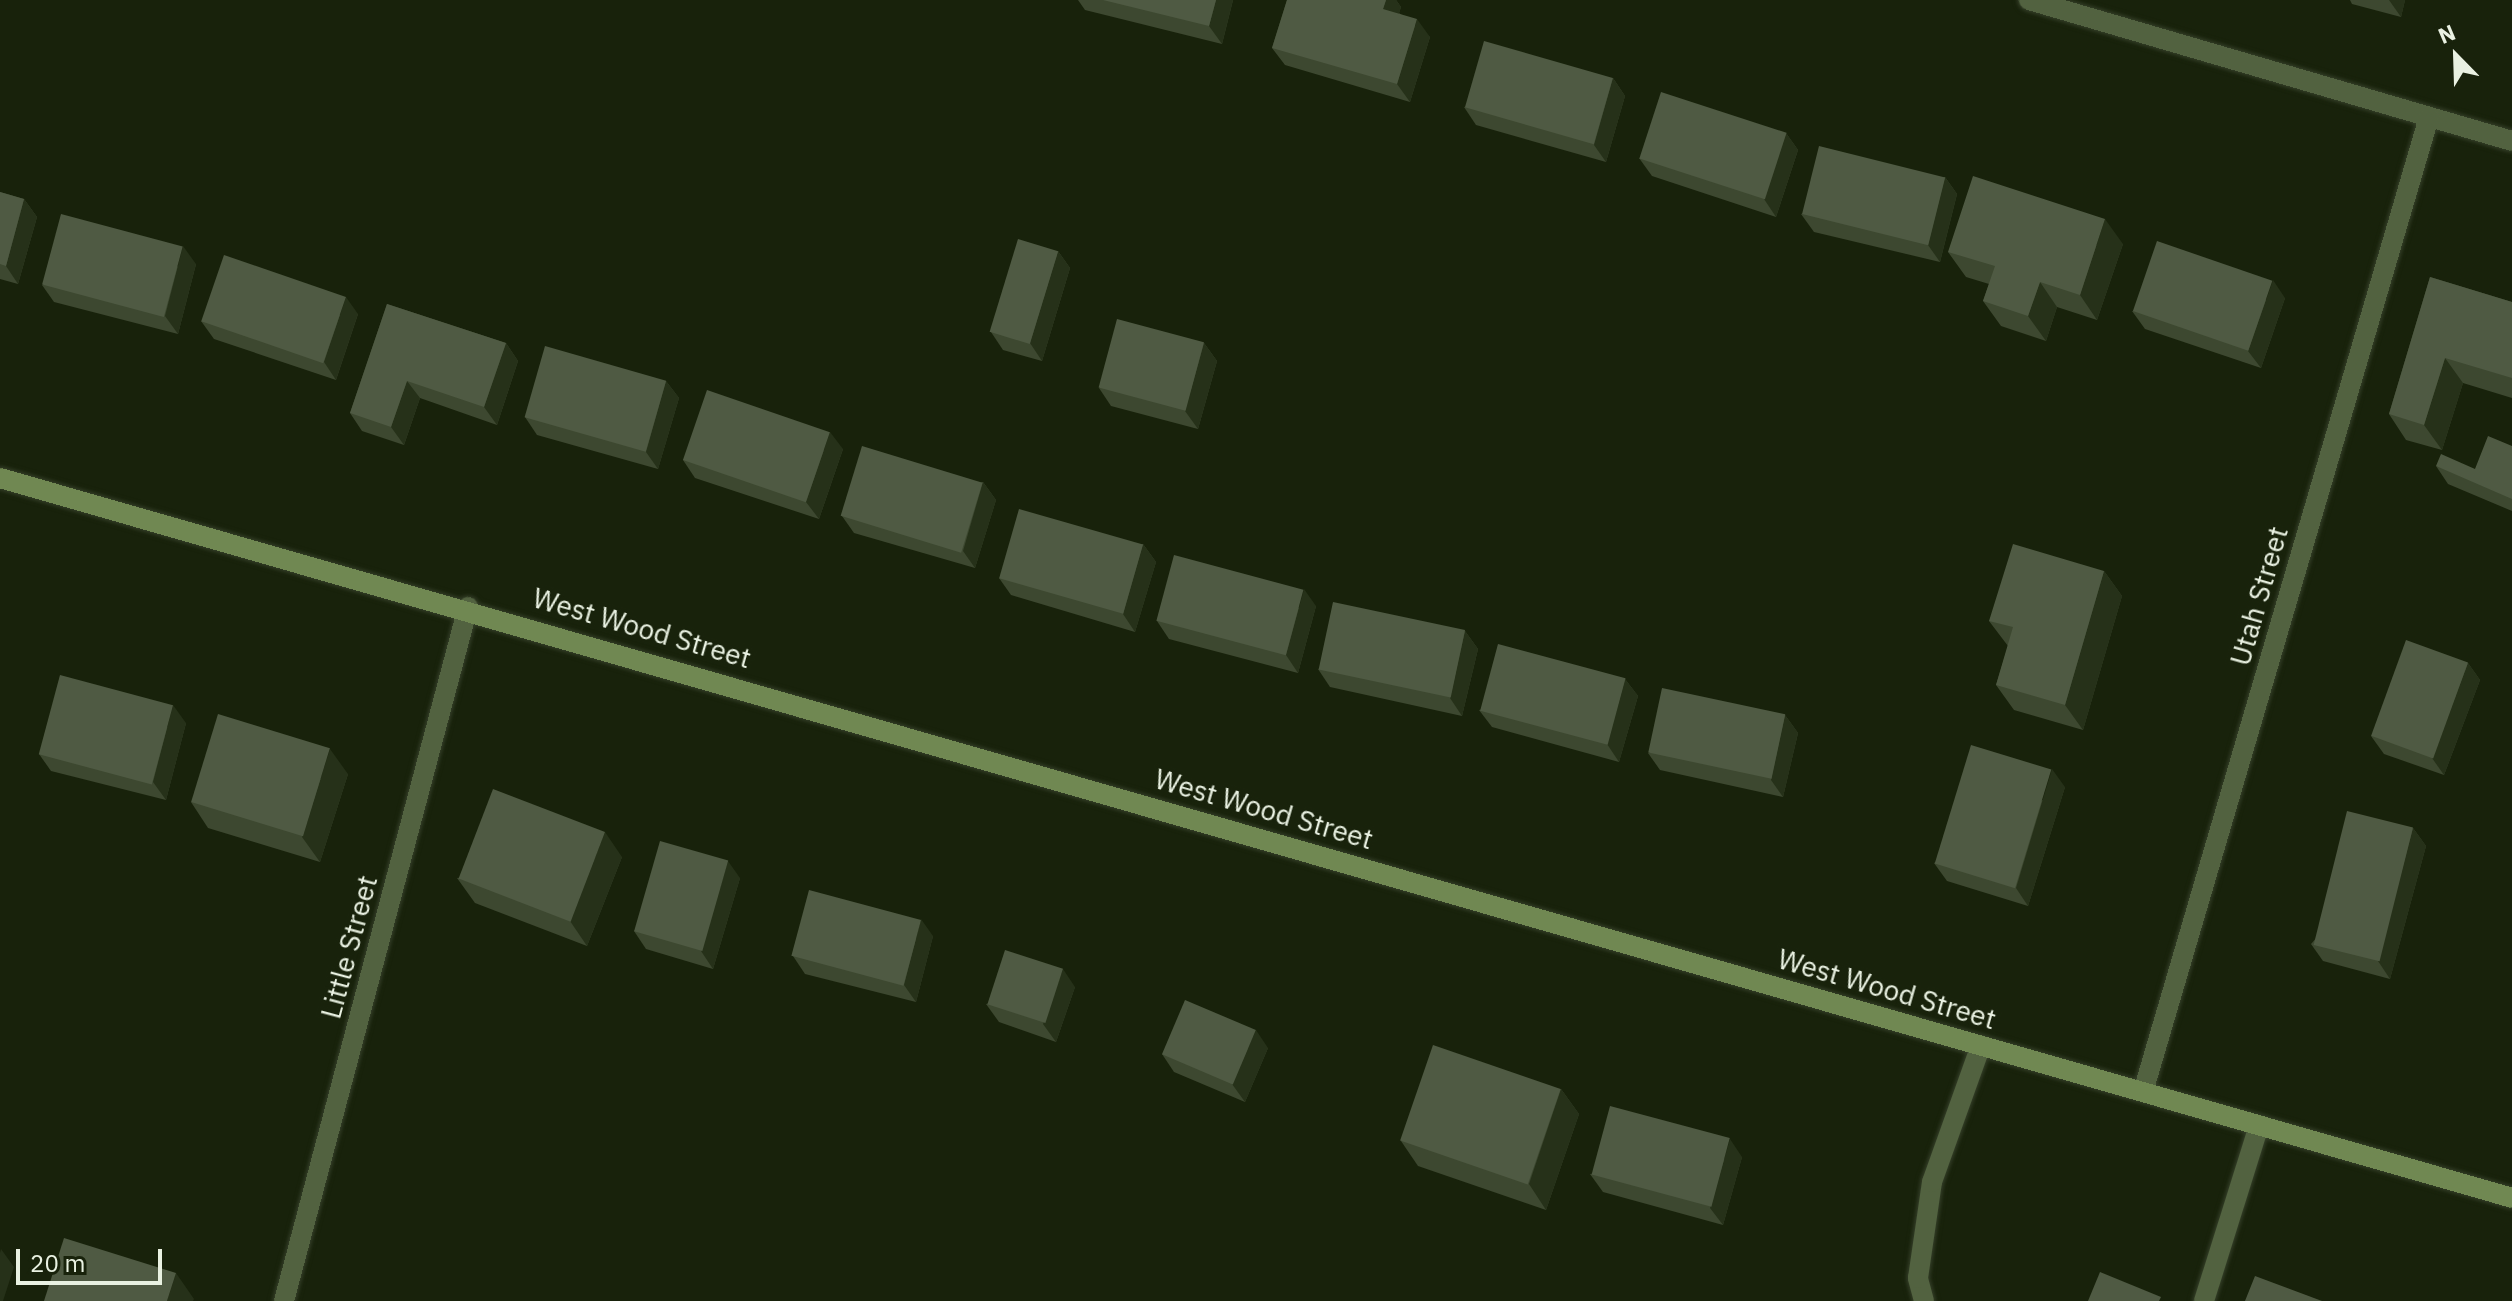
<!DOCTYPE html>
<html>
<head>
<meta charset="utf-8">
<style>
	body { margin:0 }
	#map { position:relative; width:2512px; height:1301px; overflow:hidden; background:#18220b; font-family:"IBM Plex Sans",sans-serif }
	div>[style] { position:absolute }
	.roads { filter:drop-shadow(0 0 2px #353f29) drop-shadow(0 0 2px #353f29) }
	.lane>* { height:20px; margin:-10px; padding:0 10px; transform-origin:10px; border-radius:10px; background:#526240 }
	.street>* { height:20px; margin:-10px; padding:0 10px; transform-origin:10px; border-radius:10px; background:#526240 }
	.secondary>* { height:20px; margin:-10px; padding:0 10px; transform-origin:10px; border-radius:10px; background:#708852 }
	.wall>* { inset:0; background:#3d4830 }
	.shaded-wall>* { inset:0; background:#263119 }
	.building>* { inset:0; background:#4f5a43; transform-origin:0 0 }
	span { translate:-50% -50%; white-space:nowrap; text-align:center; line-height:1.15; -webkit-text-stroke:8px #18220b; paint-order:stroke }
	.street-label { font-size:28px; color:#e9f1e2 }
	.north { position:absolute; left:2416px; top:16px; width:80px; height:80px; -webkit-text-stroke:6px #18220b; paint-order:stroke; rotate:337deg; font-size:22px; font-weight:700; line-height:32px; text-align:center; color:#e9f1e2 }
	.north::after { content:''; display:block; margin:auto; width:28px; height:36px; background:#e9f1e2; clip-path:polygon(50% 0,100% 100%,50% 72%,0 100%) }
	.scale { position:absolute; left:16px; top:1249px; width:146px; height:36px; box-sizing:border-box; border:4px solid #e9f1e2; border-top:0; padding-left:10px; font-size:24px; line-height:28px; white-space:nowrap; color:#e9f1e2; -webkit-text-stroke:6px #18220b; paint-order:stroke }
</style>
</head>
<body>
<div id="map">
	<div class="roads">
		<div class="lane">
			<div style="left:1924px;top:1301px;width:24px;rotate:-105deg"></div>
			<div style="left:1918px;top:1278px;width:97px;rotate:-81.7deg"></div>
			<div style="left:1932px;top:1182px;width:145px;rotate:-70.3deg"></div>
			<div style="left:2204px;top:1301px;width:184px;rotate:-72.6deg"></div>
		</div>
		<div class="street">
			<div style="left:2029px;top:0;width:503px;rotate:16.27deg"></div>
			<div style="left:2143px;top:1092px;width:1016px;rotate:-73.65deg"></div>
			<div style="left:284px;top:1301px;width:718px;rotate:-75.15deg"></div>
		</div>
		<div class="secondary">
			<div style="left:0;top:478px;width:2613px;rotate:15.99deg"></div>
		</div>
	</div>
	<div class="wall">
		<div style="clip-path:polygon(1078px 0,1233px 0,1222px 44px,1085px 10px)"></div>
		<div style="clip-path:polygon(1287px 0,1396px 0,1401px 7px,1399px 13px,1430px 37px,1410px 102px,1285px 65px,1272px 48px)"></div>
		<div style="clip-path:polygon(2350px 0,2405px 0,2401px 17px,2352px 4px)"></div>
		<div style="clip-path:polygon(1613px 78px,1625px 96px,1606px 162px,1476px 125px,1464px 107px)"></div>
		<div style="clip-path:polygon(1786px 133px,1798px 150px,1776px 217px,1652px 176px,1639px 158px)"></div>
		<div style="clip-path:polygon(1945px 177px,1957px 194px,1940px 262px,1814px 232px,1801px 214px)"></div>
		<div style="clip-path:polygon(0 192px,24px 199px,37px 217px,18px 284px,0 279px)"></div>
		<div style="clip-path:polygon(2123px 244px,2097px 320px,2057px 307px,2046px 341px,2001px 326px,1983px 301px,1989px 284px,1966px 277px,1948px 252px)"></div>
		<div style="clip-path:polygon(1058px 251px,1070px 268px,1042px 361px,1003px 350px,991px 332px)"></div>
		<div style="clip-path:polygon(196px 264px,178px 334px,54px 302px,42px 285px)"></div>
		<div style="clip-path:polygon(2430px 277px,2512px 302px,2512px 398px,2463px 383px,2442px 450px,2406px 440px,2389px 414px)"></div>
		<div style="clip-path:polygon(2285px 298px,2261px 368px,2145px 329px,2132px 311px)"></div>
		<div style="clip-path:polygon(387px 304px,506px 343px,518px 361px,497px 425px,420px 398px,404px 445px,362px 431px,350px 413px)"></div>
		<div style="clip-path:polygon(358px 314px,336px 380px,214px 339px,201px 321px)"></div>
		<div style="clip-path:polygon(1204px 343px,1217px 361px,1198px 429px,1111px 406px,1099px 388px)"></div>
		<div style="clip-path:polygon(666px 381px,679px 398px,658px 469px,537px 435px,525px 417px)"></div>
		<div style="clip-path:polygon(2512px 446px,2512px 511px,2448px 484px,2436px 466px,2475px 469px)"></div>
		<div style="clip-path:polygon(843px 449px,819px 519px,695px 478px,683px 460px)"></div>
		<div style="clip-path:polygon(983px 482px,996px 500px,975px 568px,854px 533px,842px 516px)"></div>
		<div style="clip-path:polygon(1143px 544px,1156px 562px,1135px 632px,1011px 595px,999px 578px)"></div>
		<div style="clip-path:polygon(2104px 571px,2122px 596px,2083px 730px,2014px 710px,1996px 685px,2008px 646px,1989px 621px)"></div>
		<div style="clip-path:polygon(1316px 606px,1298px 673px,1169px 639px,1157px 621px)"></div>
		<div style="clip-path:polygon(1465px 631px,1478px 649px,1462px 716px,1330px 687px,1318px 669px)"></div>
		<div style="clip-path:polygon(2468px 663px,2480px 680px,2444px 775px,2384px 754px,2371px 736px)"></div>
		<div style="clip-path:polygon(1625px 679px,1638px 696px,1619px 762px,1492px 727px,1479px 710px)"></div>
		<div style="clip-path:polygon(1785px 715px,1798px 733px,1783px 797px,1660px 770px,1648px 753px)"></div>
		<div style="clip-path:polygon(186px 723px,166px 800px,51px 771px,39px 754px)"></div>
		<div style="clip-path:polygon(348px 774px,320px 862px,208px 828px,191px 802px)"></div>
		<div style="clip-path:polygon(2065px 787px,2028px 906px,1947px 881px,1934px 863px)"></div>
		<div style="clip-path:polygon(2413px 828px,2426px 846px,2390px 979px,2323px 961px,2311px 944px)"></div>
		<div style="clip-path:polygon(622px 857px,587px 946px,475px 903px,457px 878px)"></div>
		<div style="clip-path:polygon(740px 878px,713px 969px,646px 949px,634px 931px)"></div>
		<div style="clip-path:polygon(933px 936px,916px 1002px,805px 974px,793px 956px)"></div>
		<div style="clip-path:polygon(1075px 987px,1056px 1042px,999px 1022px,986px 1004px)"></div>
		<div style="clip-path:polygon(1268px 1048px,1245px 1102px,1174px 1072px,1162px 1054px)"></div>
		<div style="clip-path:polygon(1561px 1089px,1579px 1114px,1546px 1210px,1418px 1166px,1401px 1141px)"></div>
		<div style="clip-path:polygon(1742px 1157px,1723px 1225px,1603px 1192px,1590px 1174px)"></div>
	</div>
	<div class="shaded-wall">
		<div style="clip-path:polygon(1216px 0,1233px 0,1222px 44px,1209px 26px)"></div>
		<div style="clip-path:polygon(1386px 0,1396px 0,1401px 7px,1395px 26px,1383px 9px)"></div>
		<div style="clip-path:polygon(2389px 0,2405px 0,2401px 17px)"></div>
		<div style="clip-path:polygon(1417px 19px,1430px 37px,1410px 102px,1397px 84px)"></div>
		<div style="clip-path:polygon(1613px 78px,1625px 96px,1606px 162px,1594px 145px)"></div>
		<div style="clip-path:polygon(1786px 133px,1798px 150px,1776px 217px,1764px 199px)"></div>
		<div style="clip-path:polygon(1945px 177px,1957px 194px,1940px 262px,1928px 245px)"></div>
		<div style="clip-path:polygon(24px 199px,37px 217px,18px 284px,6px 266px)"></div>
		<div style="clip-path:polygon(2105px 219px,2123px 244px,2097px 320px,2080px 295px)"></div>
		<div style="clip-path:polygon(183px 246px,196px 264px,178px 334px,165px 316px)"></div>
		<div style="clip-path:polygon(1058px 251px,1070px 268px,1042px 361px,1030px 343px)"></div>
		<div style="clip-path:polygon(2273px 280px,2285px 298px,2261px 368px,2248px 351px)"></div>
		<div style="clip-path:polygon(2040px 282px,2057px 307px,2046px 341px,2028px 316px)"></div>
		<div style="clip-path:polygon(346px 297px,358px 314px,336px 380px,324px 362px)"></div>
		<div style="clip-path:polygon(506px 343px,518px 361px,497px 425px,484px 407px)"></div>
		<div style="clip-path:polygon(1204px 343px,1217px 361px,1198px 429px,1185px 411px)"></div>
		<div style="clip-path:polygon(2445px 358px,2463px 383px,2442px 450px,2424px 425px)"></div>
		<div style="clip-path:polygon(407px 381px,420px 398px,404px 445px,391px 427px)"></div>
		<div style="clip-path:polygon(666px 381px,679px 398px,658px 469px,646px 452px)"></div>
		<div style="clip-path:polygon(830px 432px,843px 449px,819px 519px,806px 502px)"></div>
		<div style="clip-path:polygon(983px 482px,996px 500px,975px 568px,963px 551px)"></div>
		<div style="clip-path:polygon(1143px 544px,1156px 562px,1135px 632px,1123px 614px)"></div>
		<div style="clip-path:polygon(2104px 571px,2122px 596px,2083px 730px,2065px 705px)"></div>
		<div style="clip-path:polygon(1304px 589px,1316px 606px,1298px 673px,1286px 655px)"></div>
		<div style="clip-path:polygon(1465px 631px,1478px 649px,1462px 716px,1450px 698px)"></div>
		<div style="clip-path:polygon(2468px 663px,2480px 680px,2444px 775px,2432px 758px)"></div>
		<div style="clip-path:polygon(1625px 679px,1638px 696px,1619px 762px,1607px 744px)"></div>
		<div style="clip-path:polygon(173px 705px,186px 723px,166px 800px,153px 782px)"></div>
		<div style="clip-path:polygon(1785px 715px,1798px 733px,1783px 797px,1771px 780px)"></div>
		<div style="clip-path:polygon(330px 749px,348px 774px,320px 862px,302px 837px)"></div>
		<div style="clip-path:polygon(2052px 769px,2065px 787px,2028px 906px,2016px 888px)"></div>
		<div style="clip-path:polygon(2413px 828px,2426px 846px,2390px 979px,2378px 961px)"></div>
		<div style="clip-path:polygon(605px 832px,622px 857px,587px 946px,570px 921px)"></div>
		<div style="clip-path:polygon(728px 861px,740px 878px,713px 969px,701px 951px)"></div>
		<div style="clip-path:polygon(921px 919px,933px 936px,916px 1002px,904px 985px)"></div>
		<div style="clip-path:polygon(1063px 969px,1075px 987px,1056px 1042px,1043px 1024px)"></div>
		<div style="clip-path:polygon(1256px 1030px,1268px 1048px,1245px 1102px,1232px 1084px)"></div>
		<div style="clip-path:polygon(1561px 1089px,1579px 1114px,1546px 1210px,1529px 1184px)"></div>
		<div style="clip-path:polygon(1730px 1139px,1742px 1157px,1723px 1225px,1710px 1208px)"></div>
		<div style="clip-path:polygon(1px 1249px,14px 1267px,3px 1301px,0 1301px,0 1253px)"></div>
		<div style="clip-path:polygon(176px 1273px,194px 1299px,193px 1301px,167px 1301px)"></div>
	</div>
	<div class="building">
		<div style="clip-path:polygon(1103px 0,1216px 0,1209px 26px)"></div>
		<div style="clip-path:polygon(1287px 0,1386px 0,1383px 9px,1417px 19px,1397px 84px,1272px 48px)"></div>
		<div style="left:1484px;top:41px;width:134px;height:69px;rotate:16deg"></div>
		<div style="left:1661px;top:92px;width:132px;height:70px;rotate:18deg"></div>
		<div style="left:1819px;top:146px;width:130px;height:70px;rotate:14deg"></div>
		<div style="clip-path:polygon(1973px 176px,2105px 219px,2080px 295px,2040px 282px,2028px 316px,1983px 301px,1995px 266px,1948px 252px)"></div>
		<div style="clip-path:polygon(0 192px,24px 199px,6px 266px,0 264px)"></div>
		<div style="left:61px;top:214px;width:126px;height:73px;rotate:15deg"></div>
		<div style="left:1018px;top:239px;width:42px;height:97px;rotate:17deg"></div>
		<div style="left:2157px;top:241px;width:122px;height:74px;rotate:19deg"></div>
		<div style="left:224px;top:255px;width:129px;height:70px;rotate:19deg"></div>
		<div style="clip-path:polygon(2430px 277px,2512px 302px,2512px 378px,2445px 358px,2424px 425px,2389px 414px)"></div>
		<div style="clip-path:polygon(387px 304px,506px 343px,484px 407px,407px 381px,391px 427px,350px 413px)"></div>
		<div style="left:1117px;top:319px;width:90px;height:71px;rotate:15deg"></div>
		<div style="left:545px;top:346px;width:126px;height:74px;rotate:16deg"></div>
		<div style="left:707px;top:390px;width:130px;height:74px;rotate:19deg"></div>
		<div style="clip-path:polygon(2488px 436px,2512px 446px,2512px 499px,2436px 466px,2441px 454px,2475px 469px)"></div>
		<div style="left:862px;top:446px;width:126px;height:73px;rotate:17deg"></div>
		<div style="left:1019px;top:509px;width:129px;height:72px;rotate:16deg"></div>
		<div style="clip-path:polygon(2013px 544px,2104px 571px,2065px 705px,1996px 685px,2013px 627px,1989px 621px)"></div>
		<div style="left:1174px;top:555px;width:134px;height:68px;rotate:15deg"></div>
		<div style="left:1333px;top:602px;width:135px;height:69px;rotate:12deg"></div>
		<div style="left:2406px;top:640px;width:66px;height:102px;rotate:20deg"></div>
		<div style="left:1498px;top:644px;width:132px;height:69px;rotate:15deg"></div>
		<div style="left:60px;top:675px;width:117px;height:82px;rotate:15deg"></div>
		<div style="left:1662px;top:688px;width:126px;height:66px;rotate:12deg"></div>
		<div style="left:218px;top:714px;width:117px;height:92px;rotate:17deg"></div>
		<div style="left:1971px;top:745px;width:84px;height:124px;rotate:17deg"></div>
		<div style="left:493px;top:789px;width:120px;height:96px;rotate:21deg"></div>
		<div style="left:2347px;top:811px;width:68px;height:138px;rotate:14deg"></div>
		<div style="left:660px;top:841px;width:71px;height:94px;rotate:16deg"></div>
		<div style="left:809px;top:890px;width:116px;height:68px;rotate:15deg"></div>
		<div style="left:1005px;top:950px;width:61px;height:57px;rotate:18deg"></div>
		<div style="left:1185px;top:1000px;width:77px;height:59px;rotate:23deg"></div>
		<div style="left:1433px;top:1045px;width:135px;height:101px;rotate:19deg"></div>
		<div style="left:1610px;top:1106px;width:124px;height:71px;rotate:15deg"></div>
		<div style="clip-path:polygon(64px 1238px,176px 1273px,167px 1301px,44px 1301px)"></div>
		<div style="clip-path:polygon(2100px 1272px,2161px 1297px,2159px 1301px,2088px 1301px)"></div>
		<div style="clip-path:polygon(2255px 1276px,2322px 1301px,2245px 1301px)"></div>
	</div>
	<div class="street-label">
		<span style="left:2259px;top:596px;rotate:-74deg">Utah Street</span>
		<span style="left:642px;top:628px;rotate:16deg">West Wood Street</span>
		<span style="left:1264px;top:809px;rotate:16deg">West Wood Street</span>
		<span style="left:349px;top:947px;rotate:-75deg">Little Street</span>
		<span style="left:1887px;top:989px;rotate:16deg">West Wood Street</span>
	</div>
	<div class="north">N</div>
	<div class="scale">20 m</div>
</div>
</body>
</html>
